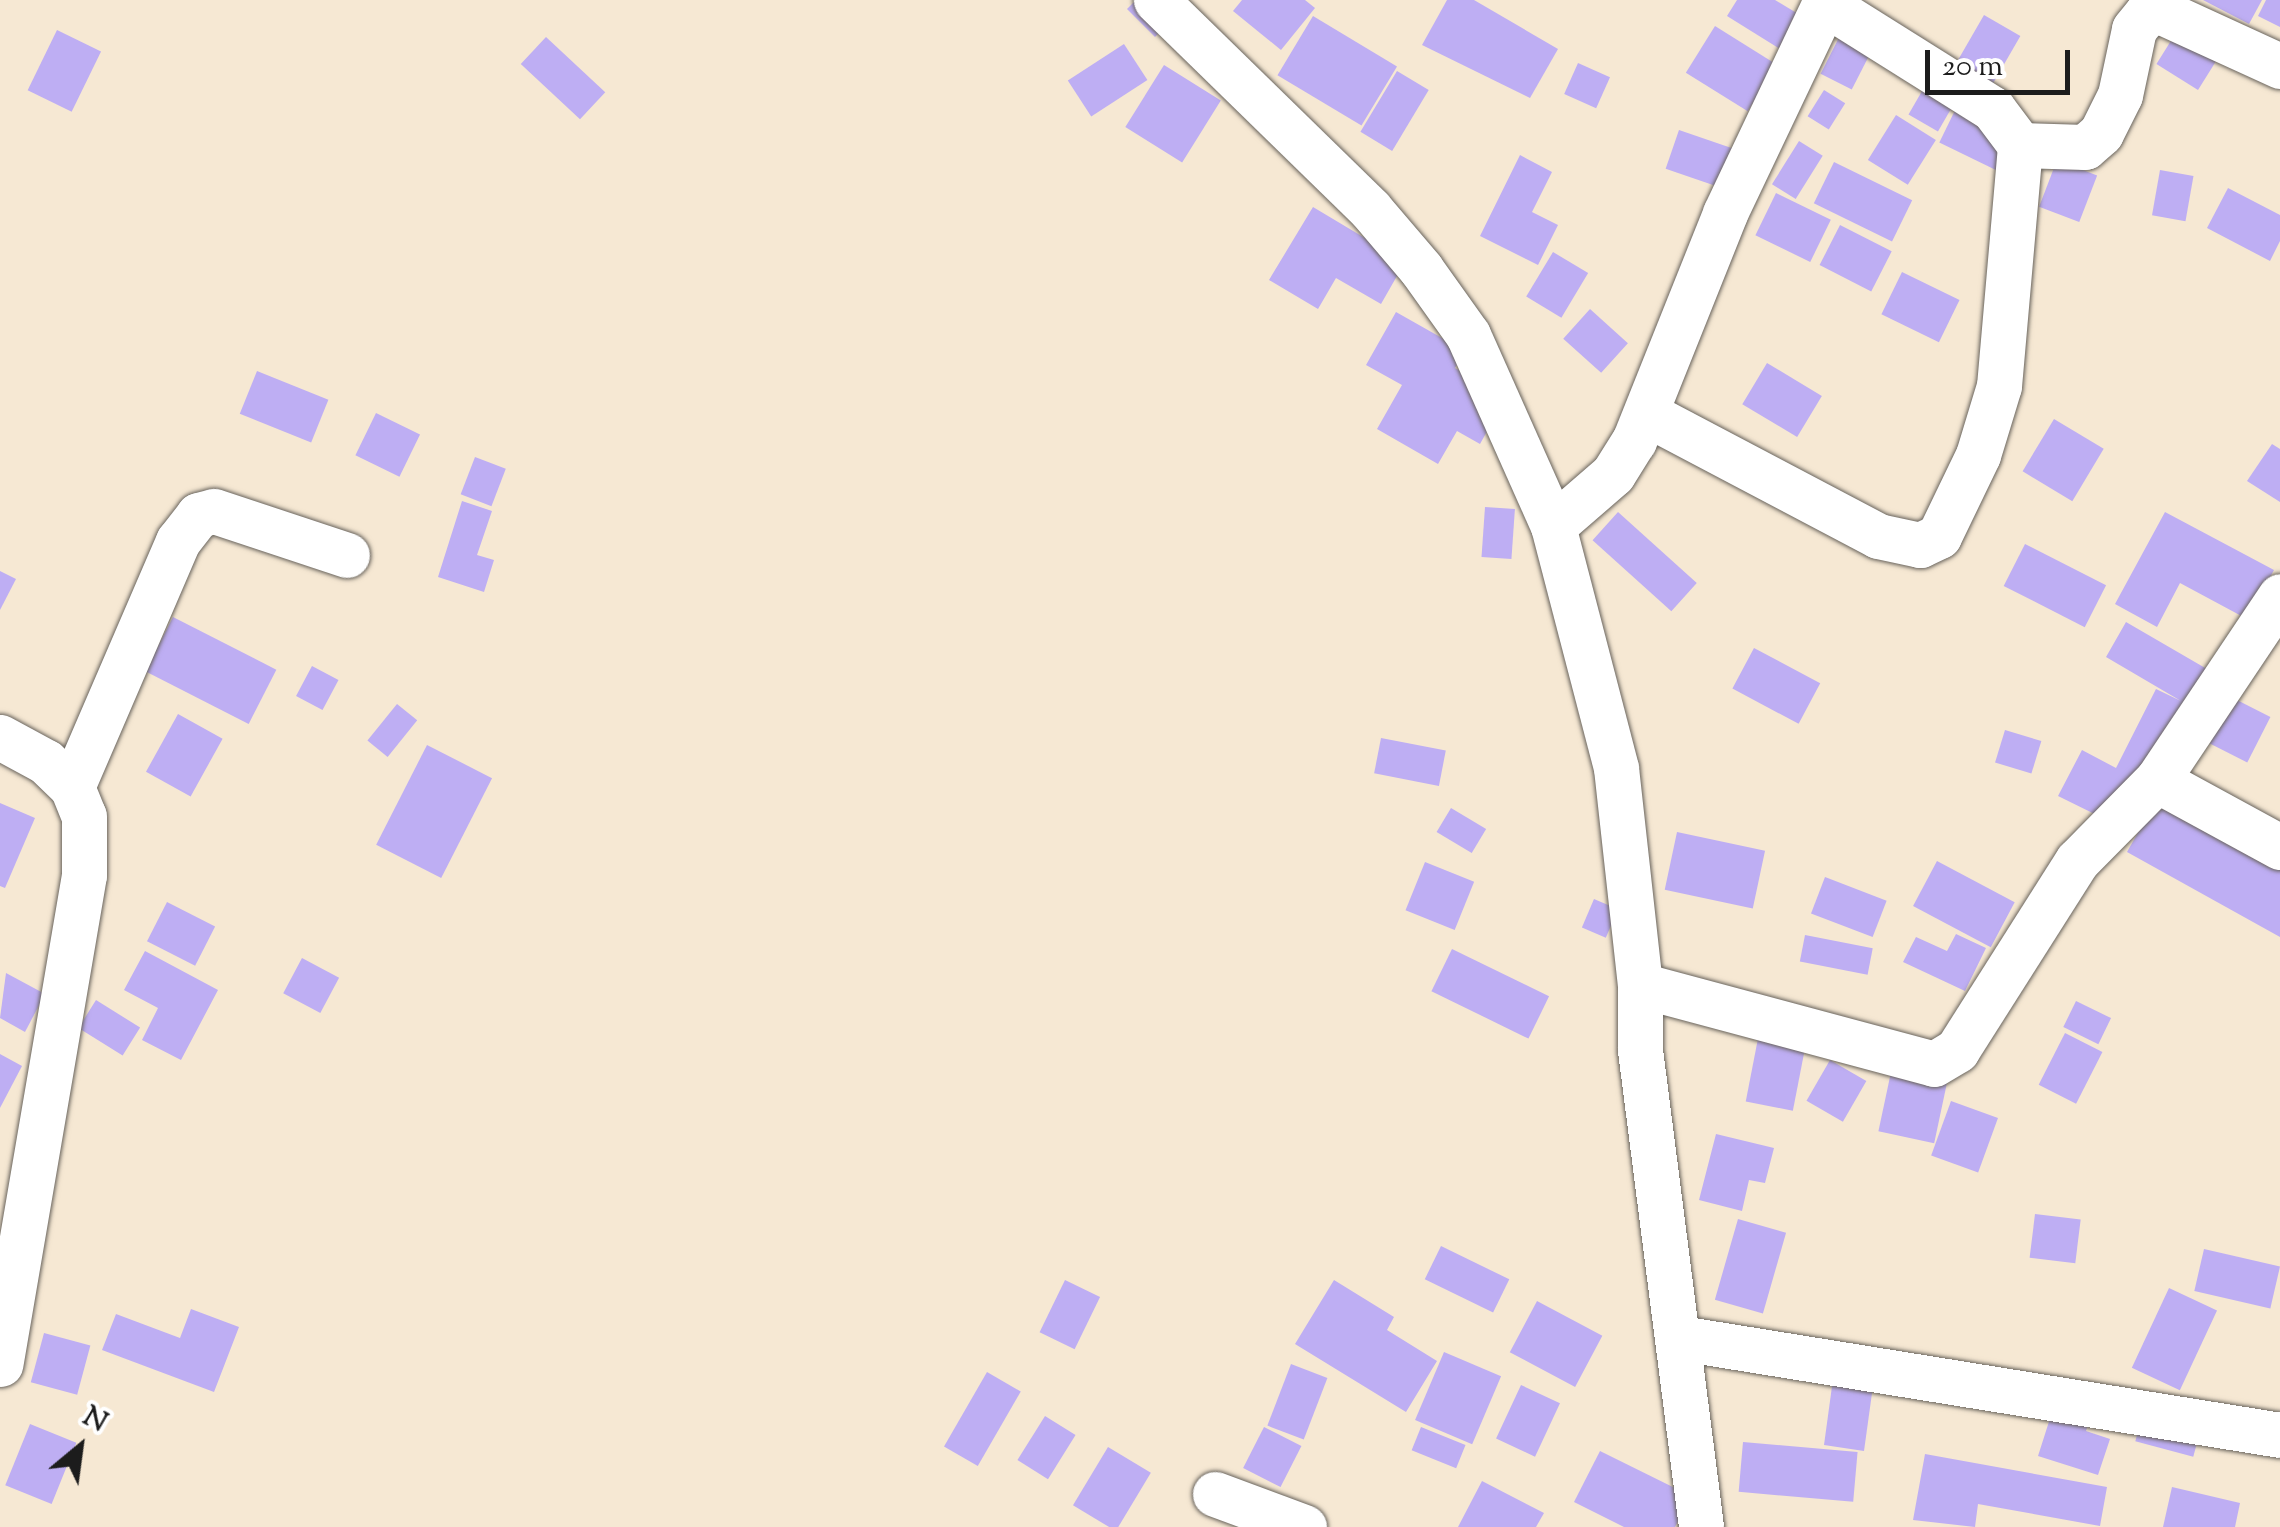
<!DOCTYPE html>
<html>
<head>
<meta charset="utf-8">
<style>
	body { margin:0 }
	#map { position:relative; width:2280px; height:1527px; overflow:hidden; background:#f6e8d3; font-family:"Sorts Mill Goudy",serif }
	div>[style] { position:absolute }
	.building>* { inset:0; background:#beaef3; transform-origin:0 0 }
	.roads { filter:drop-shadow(0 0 2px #68635c) drop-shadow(0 0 2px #68635c) }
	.street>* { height:45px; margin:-22.5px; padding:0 22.5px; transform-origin:22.5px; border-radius:22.5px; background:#fff }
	span { translate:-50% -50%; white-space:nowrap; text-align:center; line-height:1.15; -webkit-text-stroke:8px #fff; paint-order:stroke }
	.north { position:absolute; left:30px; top:1397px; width:100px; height:100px; -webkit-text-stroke:8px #fff; paint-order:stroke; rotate:29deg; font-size:28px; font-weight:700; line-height:40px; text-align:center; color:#1c1c1c }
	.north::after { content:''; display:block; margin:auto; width:35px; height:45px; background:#1c1c1c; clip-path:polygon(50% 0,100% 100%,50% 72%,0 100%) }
	.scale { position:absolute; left:1925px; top:50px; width:145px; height:45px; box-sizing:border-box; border:5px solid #1c1c1c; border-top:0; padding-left:12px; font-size:30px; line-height:35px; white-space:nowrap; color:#1c1c1c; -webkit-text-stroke:8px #fff; paint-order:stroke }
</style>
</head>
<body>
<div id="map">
	<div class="building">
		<div style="clip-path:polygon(1136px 0,1176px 16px,1155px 37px,1127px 9px)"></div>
		<div style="clip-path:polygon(1242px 0,1305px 0,1315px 8px,1281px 50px,1233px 11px)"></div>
		<div style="clip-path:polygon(1447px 0,1474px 0,1558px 49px,1530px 98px,1422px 45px)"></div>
		<div style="clip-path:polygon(1737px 0,1775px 0,1800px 15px,1780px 49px,1727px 16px)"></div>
		<div style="clip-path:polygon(2203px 0,2262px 0,2249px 24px)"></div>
		<div style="clip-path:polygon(2266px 0,2280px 0,2280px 27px,2258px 16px)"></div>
		<div style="left:1851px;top:14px;width:35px;height:67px;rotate:27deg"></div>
		<div style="left:1984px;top:15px;width:42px;height:56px;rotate:30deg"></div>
		<div style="left:1313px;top:16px;width:98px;height:69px;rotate:31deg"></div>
		<div style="left:2184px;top:20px;width:49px;height:52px;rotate:32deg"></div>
		<div style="left:1715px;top:26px;width:73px;height:55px;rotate:32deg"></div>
		<div style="left:57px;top:30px;width:49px;height:67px;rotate:26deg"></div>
		<div style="left:546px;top:37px;width:81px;height:37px;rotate:43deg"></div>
		<div style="left:1124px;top:44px;width:43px;height:67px;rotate:57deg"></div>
		<div style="left:1578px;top:63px;width:35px;height:34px;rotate:24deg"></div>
		<div style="left:1164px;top:65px;width:67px;height:73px;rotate:32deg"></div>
		<div style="left:1397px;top:71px;width:37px;height:71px;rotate:31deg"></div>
		<div style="left:1933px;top:72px;width:34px;height:49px;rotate:30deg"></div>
		<div style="left:1824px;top:90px;width:25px;height:31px;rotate:32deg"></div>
		<div style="left:1963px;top:94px;width:64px;height:54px;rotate:26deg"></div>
		<div style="left:1896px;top:115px;width:47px;height:53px;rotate:32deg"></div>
		<div style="left:1679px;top:130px;width:57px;height:41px;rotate:19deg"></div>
		<div style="left:1799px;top:141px;width:28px;height:51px;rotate:32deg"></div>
		<div style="clip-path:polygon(1520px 155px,1552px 172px,1532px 212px,1558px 225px,1538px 265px,1480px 236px)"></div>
		<div style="left:2057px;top:160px;width:43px;height:50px;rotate:21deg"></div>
		<div style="left:1834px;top:162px;width:87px;height:46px;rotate:26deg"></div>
		<div style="left:2160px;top:170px;width:34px;height:46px;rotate:10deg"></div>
		<div style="clip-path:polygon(2228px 188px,2280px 215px,2280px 241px,2270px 261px,2207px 228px)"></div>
		<div style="left:1776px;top:193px;width:61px;height:47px;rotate:26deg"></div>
		<div style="clip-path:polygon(1313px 207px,1405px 262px,1381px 304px,1336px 278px,1318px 309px,1269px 280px)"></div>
		<div style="left:1840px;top:225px;width:58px;height:45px;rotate:27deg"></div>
		<div style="left:1553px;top:252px;width:41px;height:52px;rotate:31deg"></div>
		<div style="left:1902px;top:272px;width:64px;height:47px;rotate:26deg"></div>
		<div style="left:1590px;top:309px;width:51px;height:40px;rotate:42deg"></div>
		<div style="clip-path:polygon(1396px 312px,1465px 351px,1455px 368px,1506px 397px,1480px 444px,1457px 431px,1438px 464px,1377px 429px,1402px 385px,1366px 365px)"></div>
		<div style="left:1767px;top:363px;width:64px;height:48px;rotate:31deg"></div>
		<div style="left:257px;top:371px;width:77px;height:46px;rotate:22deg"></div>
		<div style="left:376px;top:413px;width:49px;height:47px;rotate:26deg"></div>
		<div style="left:2054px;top:419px;width:58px;height:61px;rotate:31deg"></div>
		<div style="clip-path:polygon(2272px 444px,2280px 449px,2280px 502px,2247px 481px)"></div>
		<div style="left:475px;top:457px;width:33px;height:40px;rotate:21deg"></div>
		<div style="clip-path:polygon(462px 501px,492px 511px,477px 555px,494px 560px,484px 592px,438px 577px)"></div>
		<div style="left:1485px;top:507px;width:30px;height:50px;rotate:4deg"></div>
		<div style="left:1618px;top:512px;width:106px;height:38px;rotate:42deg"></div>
		<div style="clip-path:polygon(2165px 512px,2274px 570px,2247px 619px,2180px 583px,2157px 627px,2115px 604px)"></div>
		<div style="left:2025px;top:544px;width:91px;height:47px;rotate:27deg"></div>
		<div style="clip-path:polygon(0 571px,16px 579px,0 610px)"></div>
		<div style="left:173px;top:617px;width:116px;height:61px;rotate:27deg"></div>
		<div style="clip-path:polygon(2126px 622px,2219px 676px,2123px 828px,2058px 796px,2082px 750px,2116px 768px,2156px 689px,2181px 701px,2106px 657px)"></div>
		<div style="left:1754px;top:648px;width:75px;height:46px;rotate:28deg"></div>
		<div style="left:312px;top:666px;width:30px;height:34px;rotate:28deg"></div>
		<div style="left:2233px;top:698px;width:42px;height:51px;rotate:27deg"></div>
		<div style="left:397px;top:704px;width:26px;height:47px;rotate:39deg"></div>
		<div style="left:178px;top:714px;width:51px;height:66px;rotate:29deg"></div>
		<div style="left:2005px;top:730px;width:38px;height:34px;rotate:17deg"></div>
		<div style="left:1381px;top:738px;width:66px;height:36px;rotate:11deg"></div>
		<div style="left:427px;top:745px;width:73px;height:112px;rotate:27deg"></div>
		<div style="clip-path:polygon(2161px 792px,2280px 855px,2280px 937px,2127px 852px)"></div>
		<div style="clip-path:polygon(0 803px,35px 818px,5px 888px,0 886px)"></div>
		<div style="left:1451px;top:808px;width:41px;height:28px;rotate:31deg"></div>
		<div style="left:1677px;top:832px;width:90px;height:59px;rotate:12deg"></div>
		<div style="left:1937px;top:861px;width:88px;height:51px;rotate:28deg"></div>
		<div style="left:1425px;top:862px;width:53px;height:52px;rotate:22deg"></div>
		<div style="left:1825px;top:877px;width:66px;height:39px;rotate:21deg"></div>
		<div style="left:1594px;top:899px;width:26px;height:31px;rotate:23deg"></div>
		<div style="left:167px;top:902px;width:54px;height:44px;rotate:27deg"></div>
		<div style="clip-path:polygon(1956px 934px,1986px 948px,1965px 991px,1903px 962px,1916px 937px,1947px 951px)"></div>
		<div style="left:1805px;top:935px;width:69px;height:27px;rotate:11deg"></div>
		<div style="left:1452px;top:949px;width:108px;height:47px;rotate:26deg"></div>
		<div style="clip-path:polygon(145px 951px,218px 990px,181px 1060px,142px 1040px,158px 1008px,124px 990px)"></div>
		<div style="left:302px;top:958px;width:42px;height:40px;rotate:28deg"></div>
		<div style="clip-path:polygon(6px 973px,45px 994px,25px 1032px,0 1018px)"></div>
		<div style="left:96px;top:1000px;width:52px;height:33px;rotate:32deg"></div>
		<div style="left:2076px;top:1001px;width:39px;height:29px;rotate:26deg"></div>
		<div style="left:1761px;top:1023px;width:48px;height:80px;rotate:11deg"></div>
		<div style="left:2065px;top:1033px;width:42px;height:58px;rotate:27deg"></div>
		<div style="clip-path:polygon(0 1054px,22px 1066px,0 1108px)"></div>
		<div style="left:1894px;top:1058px;width:57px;height:75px;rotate:12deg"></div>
		<div style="left:1830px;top:1060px;width:42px;height:47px;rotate:30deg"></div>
		<div style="left:1951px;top:1101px;width:50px;height:58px;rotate:20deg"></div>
		<div style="clip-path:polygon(1716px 1134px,1774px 1148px,1765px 1183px,1749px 1180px,1742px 1211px,1699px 1200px)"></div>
		<div style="left:2035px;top:1214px;width:46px;height:44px;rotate:7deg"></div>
		<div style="left:1738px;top:1219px;width:50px;height:84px;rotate:16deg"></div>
		<div style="left:1441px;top:1246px;width:76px;height:37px;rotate:26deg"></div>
		<div style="left:2204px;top:1249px;width:78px;height:43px;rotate:13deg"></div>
		<div style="left:1065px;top:1280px;width:39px;height:58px;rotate:26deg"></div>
		<div style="clip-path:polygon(1334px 1280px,1394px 1317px,1387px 1330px,1437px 1361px,1406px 1412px,1295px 1344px)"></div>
		<div style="left:2169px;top:1288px;width:53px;height:88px;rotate:25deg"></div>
		<div style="left:1537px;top:1301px;width:74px;height:58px;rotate:28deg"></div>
		<div style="clip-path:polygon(191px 1309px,239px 1327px,214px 1392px,102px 1350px,116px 1314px,180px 1338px)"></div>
		<div style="left:44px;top:1333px;width:48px;height:51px;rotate:15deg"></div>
		<div style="left:1444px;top:1352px;width:62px;height:74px;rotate:23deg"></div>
		<div style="clip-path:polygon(1877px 1357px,1864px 1451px,1824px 1445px,1833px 1379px)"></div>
		<div style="left:1291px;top:1364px;width:39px;height:66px;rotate:21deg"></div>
		<div style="left:987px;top:1372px;width:39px;height:86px;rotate:30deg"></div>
		<div style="clip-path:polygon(2061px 1384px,2097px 1396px,2086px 1431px,2110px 1439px,2098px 1475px,2038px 1456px)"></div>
		<div style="left:1521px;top:1385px;width:43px;height:59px;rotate:25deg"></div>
		<div style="left:2148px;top:1394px;width:60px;height:49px;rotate:15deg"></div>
		<div style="left:1045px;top:1416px;width:36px;height:52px;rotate:32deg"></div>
		<div style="left:30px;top:1424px;width:50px;height:66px;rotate:22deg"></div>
		<div style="left:1264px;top:1427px;width:42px;height:46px;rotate:27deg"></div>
		<div style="left:1421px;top:1427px;width:48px;height:25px;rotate:22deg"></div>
		<div style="left:1743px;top:1442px;width:115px;height:50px;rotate:5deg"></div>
		<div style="left:1108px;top:1447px;width:50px;height:68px;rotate:31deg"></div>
		<div style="clip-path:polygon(1600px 1451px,1691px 1496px,1675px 1527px,1624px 1527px,1574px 1502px)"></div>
		<div style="clip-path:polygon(1925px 1454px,2107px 1487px,2100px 1526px,1978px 1504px,1975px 1527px,1913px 1520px)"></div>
		<div style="clip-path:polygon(1482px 1481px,1544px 1513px,1536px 1527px,1458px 1527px)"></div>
		<div style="clip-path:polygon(2172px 1487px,2240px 1503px,2235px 1527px,2163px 1527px)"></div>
	</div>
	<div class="roads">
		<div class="street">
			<div style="left:1156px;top:0;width:299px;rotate:44.3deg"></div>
			<div style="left:1370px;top:209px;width:79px;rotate:49.6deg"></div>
			<div style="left:1421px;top:269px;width:81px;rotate:54.5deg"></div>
			<div style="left:1468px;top:335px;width:209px;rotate:66deg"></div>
			<div style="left:1553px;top:526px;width:250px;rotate:75.4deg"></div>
			<div style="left:1616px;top:768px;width:218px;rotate:83.7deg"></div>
			<div style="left:1640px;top:985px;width:65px;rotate:90deg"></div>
			<div style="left:1640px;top:1050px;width:481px;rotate:82.7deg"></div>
			<div style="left:2020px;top:145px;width:65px;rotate:1.8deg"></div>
			<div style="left:2085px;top:147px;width:21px;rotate:-41deg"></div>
			<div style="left:2101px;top:133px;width:42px;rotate:-63.4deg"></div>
			<div style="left:2120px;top:95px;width:67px;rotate:-78deg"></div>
			<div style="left:2134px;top:29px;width:21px;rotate:-51deg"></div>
			<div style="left:2147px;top:13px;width:15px;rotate:-4deg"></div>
			<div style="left:2162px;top:12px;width:130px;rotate:24.6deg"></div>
			<div style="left:1647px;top:414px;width:261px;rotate:27.8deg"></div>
			<div style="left:1878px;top:536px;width:43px;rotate:12.1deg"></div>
			<div style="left:1920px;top:545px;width:21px;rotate:-25deg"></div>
			<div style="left:1939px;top:536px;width:90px;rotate:-64.3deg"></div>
			<div style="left:1978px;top:455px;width:72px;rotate:-73.1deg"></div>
			<div style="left:1999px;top:386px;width:242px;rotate:-85deg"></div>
			<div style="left:2020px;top:145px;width:45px;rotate:-126.9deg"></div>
			<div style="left:1993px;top:109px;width:199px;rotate:-147.9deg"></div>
			<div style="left:1553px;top:526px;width:79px;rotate:-40.9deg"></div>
			<div style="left:1613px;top:474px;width:39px;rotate:-58deg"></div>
			<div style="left:1634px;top:441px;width:245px;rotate:-68.2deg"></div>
			<div style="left:1725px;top:213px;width:236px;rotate:-64.6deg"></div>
			<div style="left:0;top:737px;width:52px;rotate:28.5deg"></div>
			<div style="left:46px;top:762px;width:36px;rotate:44deg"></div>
			<div style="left:72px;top:787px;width:31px;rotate:68deg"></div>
			<div style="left:84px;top:816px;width:59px;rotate:90deg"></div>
			<div style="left:84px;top:875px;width:496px;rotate:99.7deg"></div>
			<div style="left:2157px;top:780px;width:221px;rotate:-56.2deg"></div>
			<div style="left:72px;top:787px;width:268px;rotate:-66.7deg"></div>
			<div style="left:178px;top:541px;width:33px;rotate:-52deg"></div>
			<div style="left:198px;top:515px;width:16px;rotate:-14deg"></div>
			<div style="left:214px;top:511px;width:140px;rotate:18.3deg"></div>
			<div style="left:1640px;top:985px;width:304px;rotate:15deg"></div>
			<div style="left:1934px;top:1064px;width:27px;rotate:-31deg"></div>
			<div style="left:1957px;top:1050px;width:224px;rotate:-57.6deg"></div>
			<div style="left:2077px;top:861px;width:114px;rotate:-45.4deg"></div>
			<div style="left:2157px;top:780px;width:140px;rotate:28.6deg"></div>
			<div style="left:1680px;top:1338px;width:608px;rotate:9.18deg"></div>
			<div style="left:1215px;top:1494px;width:95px;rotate:20.3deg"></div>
		</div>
	</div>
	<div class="north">N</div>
	<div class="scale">20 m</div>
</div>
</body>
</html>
